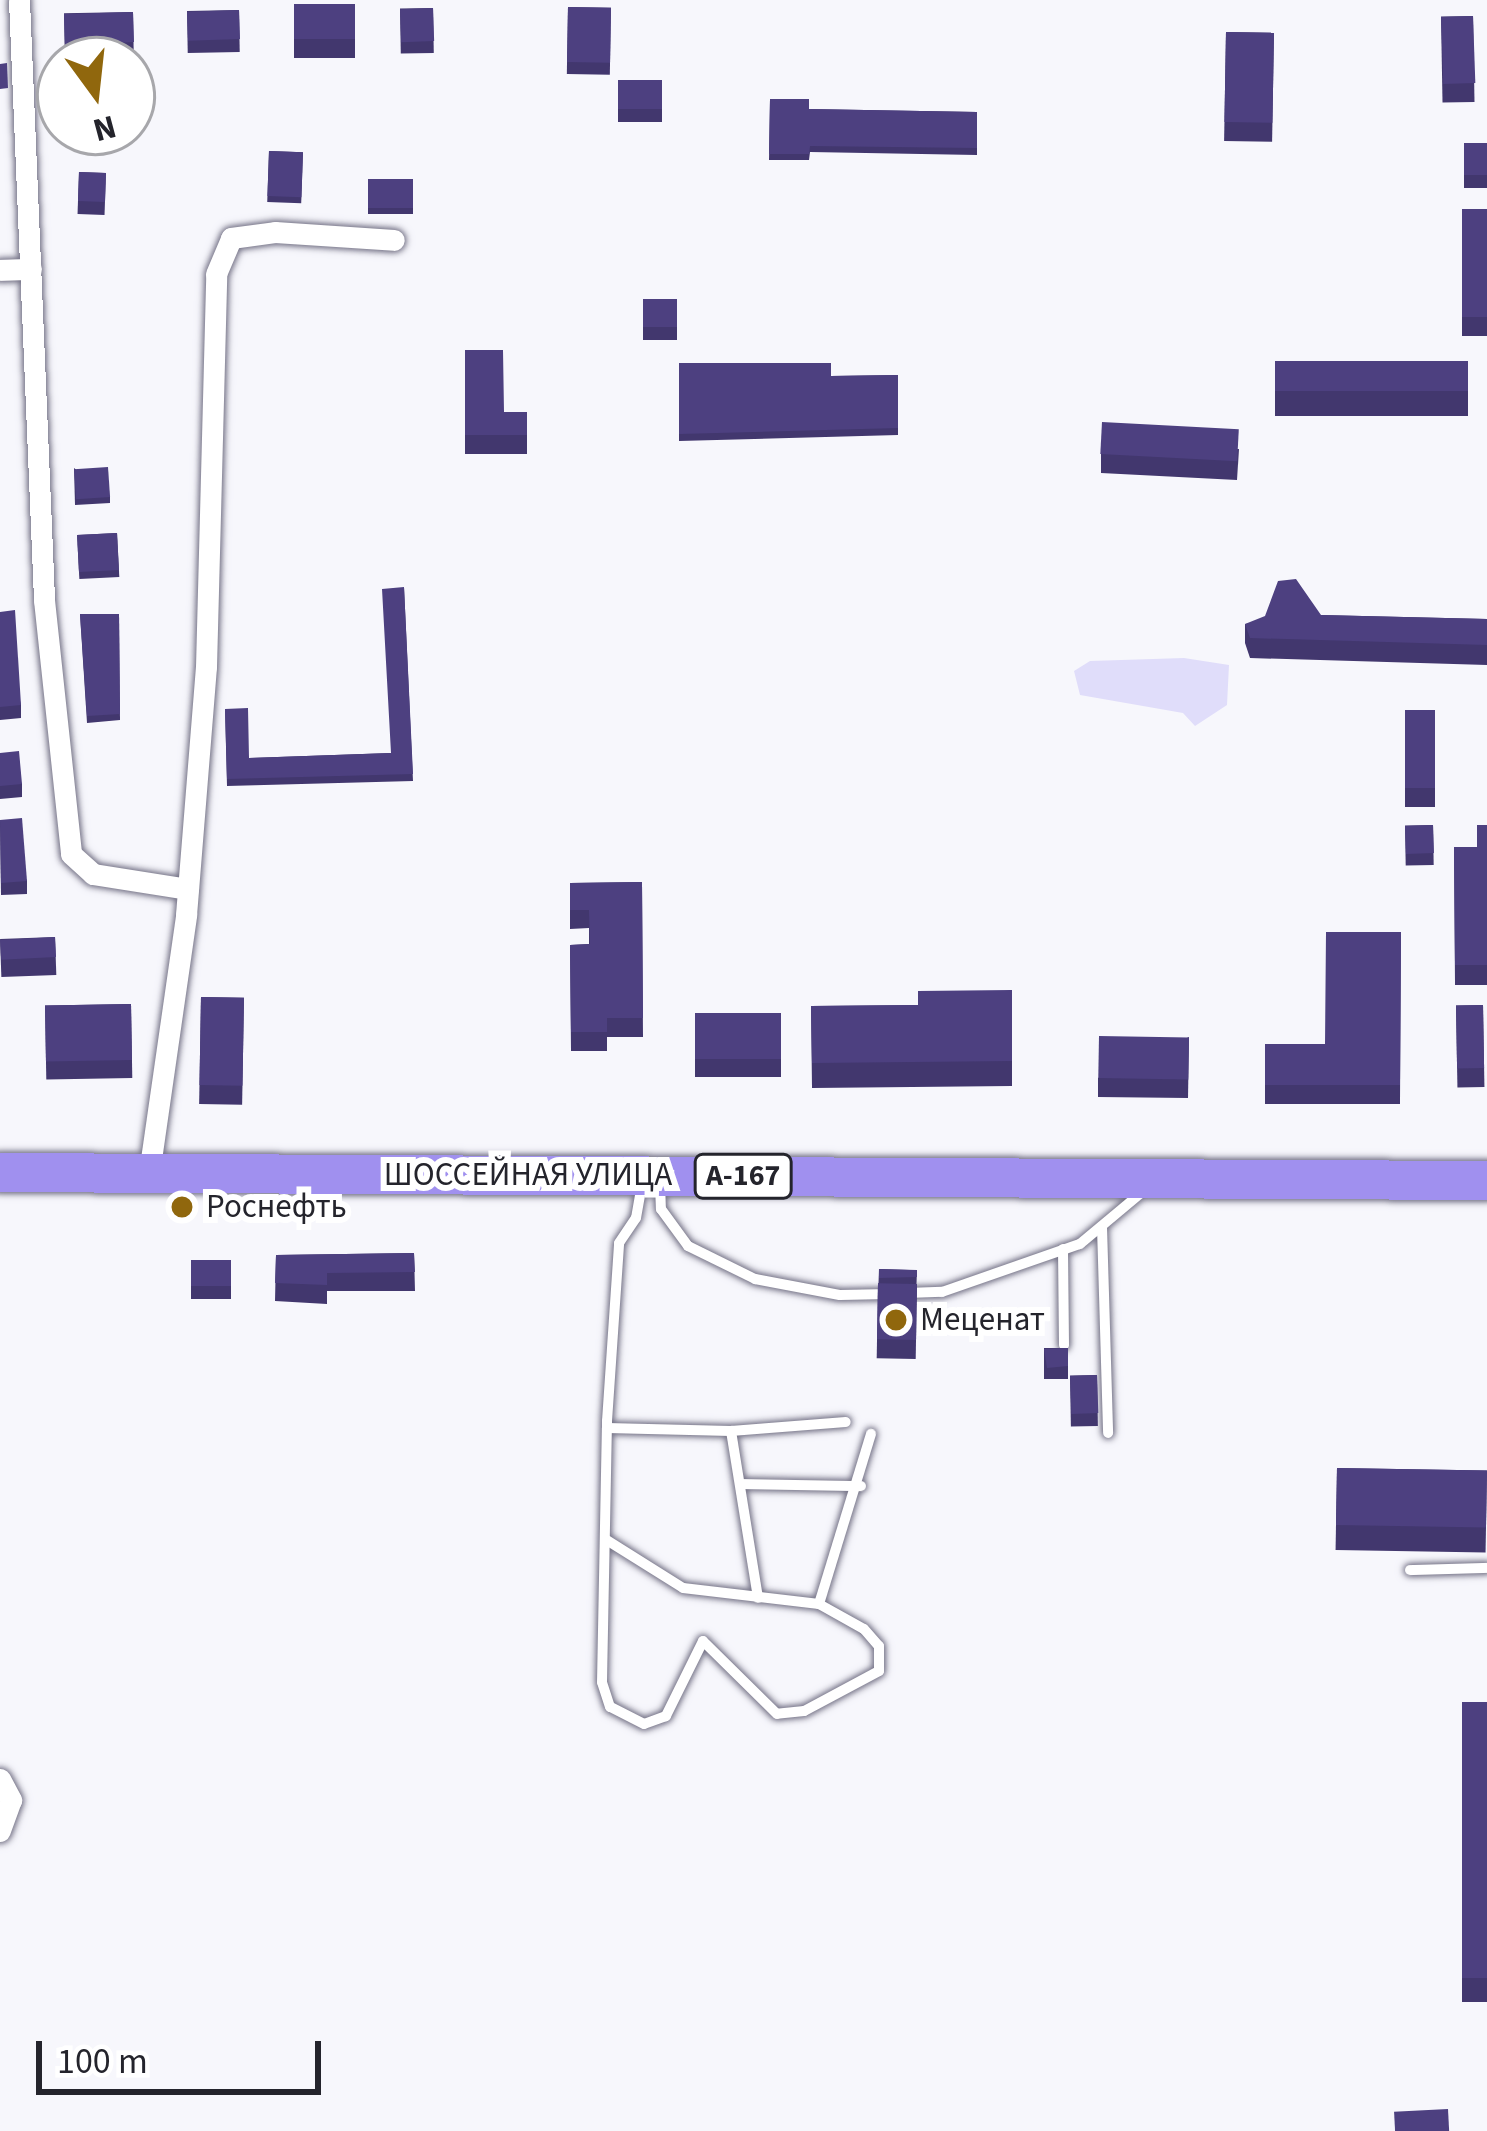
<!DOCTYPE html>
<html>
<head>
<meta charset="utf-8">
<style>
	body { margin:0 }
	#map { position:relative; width:1487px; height:2131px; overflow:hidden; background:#f7f7fc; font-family:"Source Sans 3",sans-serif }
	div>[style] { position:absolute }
	.green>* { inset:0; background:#e0ddfa }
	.roads { filter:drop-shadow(0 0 3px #757387) drop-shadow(0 0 3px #757387) }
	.lane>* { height:10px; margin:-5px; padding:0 5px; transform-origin:5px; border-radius:5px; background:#fff }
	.street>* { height:21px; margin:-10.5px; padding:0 10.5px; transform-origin:10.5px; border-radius:10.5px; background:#fff }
	.highway>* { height:39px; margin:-19.5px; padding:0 19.5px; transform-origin:19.5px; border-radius:19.5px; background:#a090ef }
	.wall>* { inset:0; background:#42376e; transform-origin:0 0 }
	.building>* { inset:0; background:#4d4080; transform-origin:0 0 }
	.dots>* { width:33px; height:33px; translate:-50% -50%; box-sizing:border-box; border:6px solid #fff; border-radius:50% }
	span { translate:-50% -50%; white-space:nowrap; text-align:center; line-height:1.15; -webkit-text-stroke:12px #fff; paint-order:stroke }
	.shield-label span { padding:3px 9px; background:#fff; border:3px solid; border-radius:9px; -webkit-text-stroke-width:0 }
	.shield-label { font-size:30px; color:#24242c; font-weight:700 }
	.street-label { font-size:33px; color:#24242c }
	.poi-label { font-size:33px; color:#24242c }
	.left { translate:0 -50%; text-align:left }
	.north { position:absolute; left:36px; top:36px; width:120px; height:120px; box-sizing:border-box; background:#fff; border:3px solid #a7a7ab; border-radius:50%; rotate:165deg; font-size:33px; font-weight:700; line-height:48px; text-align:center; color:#24242c }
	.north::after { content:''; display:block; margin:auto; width:42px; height:54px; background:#90670d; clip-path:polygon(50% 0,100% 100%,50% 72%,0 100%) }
	.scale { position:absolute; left:36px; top:2041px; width:285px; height:54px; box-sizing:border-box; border:6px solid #24242c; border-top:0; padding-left:15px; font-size:36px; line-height:42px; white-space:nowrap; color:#24242c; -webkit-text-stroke:9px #fff; paint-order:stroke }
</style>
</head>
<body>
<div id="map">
	<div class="green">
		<div style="clip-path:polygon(1184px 658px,1229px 665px,1227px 705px,1195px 726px,1183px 713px,1080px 695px,1074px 671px,1090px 661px)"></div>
	</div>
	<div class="roads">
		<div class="lane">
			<div style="left:660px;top:1183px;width:26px;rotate:88deg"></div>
			<div style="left:661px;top:1209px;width:46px;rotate:53.9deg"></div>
			<div style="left:688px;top:1246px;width:75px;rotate:26.2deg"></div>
			<div style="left:755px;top:1279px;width:86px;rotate:10.7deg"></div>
			<div style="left:840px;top:1295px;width:48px;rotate:-1.2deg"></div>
			<div style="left:1102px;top:1227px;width:206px;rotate:88.3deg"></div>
			<div style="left:1063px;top:1249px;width:96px;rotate:89.4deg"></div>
			<div style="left:907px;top:1293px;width:35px;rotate:-2deg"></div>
			<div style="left:942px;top:1292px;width:146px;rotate:-19.2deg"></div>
			<div style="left:1080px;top:1244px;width:87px;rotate:-39.9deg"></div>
			<div style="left:607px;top:1428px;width:124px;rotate:1.4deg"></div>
			<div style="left:731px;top:1431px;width:115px;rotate:-4.5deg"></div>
			<div style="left:731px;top:1431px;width:169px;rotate:80.8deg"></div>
			<div style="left:744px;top:1484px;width:117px;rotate:1deg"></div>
			<div style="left:605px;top:1539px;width:92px;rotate:32.1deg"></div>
			<div style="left:683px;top:1588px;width:137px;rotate:6.7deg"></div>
			<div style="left:819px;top:1604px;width:51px;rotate:29.1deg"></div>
			<div style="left:864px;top:1629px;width:23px;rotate:49deg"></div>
			<div style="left:879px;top:1646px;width:25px;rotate:90deg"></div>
			<div style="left:879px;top:1671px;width:85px;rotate:151.9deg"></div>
			<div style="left:804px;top:1711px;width:27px;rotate:174deg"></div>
			<div style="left:777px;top:1714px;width:104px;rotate:-135.4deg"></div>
			<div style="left:703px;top:1641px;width:84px;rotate:116.3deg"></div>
			<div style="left:666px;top:1716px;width:23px;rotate:160deg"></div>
			<div style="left:644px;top:1724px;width:38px;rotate:-153deg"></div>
			<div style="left:610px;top:1707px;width:26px;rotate:-108deg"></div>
			<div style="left:602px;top:1682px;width:254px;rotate:-88.9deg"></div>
			<div style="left:607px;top:1428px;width:7px;rotate:-90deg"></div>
			<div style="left:607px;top:1421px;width:178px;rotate:-86.1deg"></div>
			<div style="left:619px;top:1243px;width:30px;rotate:-56deg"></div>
			<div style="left:636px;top:1218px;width:34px;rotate:-80deg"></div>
			<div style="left:1410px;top:1570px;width:77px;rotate:-1.5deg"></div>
			<div style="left:819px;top:1604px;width:178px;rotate:-73deg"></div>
		</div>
		<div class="street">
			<div style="left:19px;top:0;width:601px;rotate:87.61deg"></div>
			<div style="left:44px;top:600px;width:255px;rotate:83.9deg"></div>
			<div style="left:71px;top:854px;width:30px;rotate:42deg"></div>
			<div style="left:93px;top:874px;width:96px;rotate:9deg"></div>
			<div style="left:0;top:270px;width:31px;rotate:-2deg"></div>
			<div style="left:149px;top:1173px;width:261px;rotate:-81.8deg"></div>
			<div style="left:186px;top:915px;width:249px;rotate:-85.4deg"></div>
			<div style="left:206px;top:667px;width:393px;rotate:-88.5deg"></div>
			<div style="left:216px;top:274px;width:39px;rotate:-67deg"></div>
			<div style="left:231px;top:238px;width:44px;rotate:-7.8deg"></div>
			<div style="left:275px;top:232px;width:119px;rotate:3.8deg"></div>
			<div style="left:0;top:1779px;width:24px;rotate:62deg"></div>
			<div style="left:11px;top:1800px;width:33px;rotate:110deg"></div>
		</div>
		<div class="highway">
			<div style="left:0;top:1172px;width:1487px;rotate:0.31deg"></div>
		</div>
	</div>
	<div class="wall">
		<div style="left:294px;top:4px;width:61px;height:54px"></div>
		<div style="left:568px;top:7px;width:43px;height:67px;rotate:1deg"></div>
		<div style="left:433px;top:8px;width:45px;height:33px;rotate:89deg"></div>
		<div style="left:239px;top:10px;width:42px;height:52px;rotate:89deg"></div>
		<div style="left:133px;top:12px;width:46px;height:69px;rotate:89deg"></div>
		<div style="left:1473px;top:16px;width:86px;height:32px;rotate:89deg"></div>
		<div style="left:1226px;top:32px;width:48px;height:109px;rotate:1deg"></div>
		<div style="left:618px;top:80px;width:44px;height:42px"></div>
		<div style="clip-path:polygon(770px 99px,809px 109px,977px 112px,977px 155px,810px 152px,809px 160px,769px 160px)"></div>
		<div style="left:1487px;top:143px;width:45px;height:23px;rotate:90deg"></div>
		<div style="left:269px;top:151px;width:34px;height:51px;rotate:2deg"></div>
		<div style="left:79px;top:172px;width:27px;height:42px;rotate:2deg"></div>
		<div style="left:368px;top:179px;width:45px;height:35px"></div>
		<div style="left:1462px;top:209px;width:25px;height:127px"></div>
		<div style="left:643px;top:299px;width:34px;height:41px"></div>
		<div style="clip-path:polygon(465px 350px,504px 412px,527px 412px,527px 454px,465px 454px)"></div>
		<div style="left:1468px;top:361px;width:55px;height:193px;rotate:90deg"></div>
		<div style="clip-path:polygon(679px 363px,831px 376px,898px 375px,898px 435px,679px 441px)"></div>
		<div style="clip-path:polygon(1239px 449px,1237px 480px,1101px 473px,1101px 454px)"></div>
		<div style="clip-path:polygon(74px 468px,110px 497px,110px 503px,75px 505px)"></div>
		<div style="left:117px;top:533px;width:44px;height:40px;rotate:87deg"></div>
		<div style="clip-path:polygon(404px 587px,413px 781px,227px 786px,225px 709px,249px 758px,391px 753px)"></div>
		<div style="clip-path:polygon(0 612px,21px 705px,21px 718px,0 720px)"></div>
		<div style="clip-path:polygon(80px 614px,119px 614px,120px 720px,87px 723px)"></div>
		<div style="clip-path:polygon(1321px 615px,1487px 619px,1487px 665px,1250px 658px,1245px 643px,1245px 624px)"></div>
		<div style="left:1405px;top:710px;width:30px;height:97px"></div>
		<div style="clip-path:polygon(0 753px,22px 784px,22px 797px,0 799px)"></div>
		<div style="clip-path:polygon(0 820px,27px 881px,27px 894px,1px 895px)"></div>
		<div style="left:1433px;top:825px;width:40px;height:28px;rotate:89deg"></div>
		<div style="clip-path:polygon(1487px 825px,1487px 985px,1455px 985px,1454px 847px,1477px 847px)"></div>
		<div style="clip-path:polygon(642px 882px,643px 1037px,607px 1037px,607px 1051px,571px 1051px,570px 945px,589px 944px,589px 928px,570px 929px,570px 883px)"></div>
		<div style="clip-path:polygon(1401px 932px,1400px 1104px,1265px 1104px,1265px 1044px,1325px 1044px)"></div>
		<div style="left:55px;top:937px;width:38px;height:55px;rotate:88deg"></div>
		<div style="clip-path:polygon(1012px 990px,1012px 1086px,812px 1088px,811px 1006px,918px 1005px)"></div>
		<div style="left:201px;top:997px;width:43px;height:107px;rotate:1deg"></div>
		<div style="left:131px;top:1004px;width:74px;height:86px;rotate:89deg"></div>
		<div style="left:1483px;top:1005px;width:82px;height:27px;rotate:89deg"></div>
		<div style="left:781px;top:1013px;width:64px;height:86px;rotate:90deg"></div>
		<div style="clip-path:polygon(1189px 1037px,1188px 1098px,1098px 1097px,1098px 1078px)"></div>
		<div style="clip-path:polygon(414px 1253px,415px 1291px,327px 1291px,327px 1304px,275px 1301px,276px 1255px)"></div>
		<div style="left:191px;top:1260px;width:40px;height:39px"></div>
		<div style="left:879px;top:1269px;width:38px;height:15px;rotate:2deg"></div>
		<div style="left:917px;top:1284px;width:75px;height:39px;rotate:91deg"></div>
		<div style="left:1068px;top:1348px;width:31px;height:24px;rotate:90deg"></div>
		<div style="left:1097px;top:1375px;width:51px;height:27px;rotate:89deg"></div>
		<div style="left:1337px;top:1468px;width:150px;height:82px;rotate:1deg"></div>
		<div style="left:1462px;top:1702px;width:25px;height:300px"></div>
	</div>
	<div class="building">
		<div style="left:294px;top:4px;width:61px;height:35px"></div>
		<div style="left:568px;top:7px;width:43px;height:55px;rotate:1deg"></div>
		<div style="left:433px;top:8px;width:33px;height:33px;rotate:88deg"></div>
		<div style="left:239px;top:10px;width:29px;height:52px;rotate:88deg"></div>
		<div style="clip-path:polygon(133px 12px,134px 42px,116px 43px,116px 60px,82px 60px,82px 44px,65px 44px,64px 14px)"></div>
		<div style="left:1473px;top:16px;width:67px;height:32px;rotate:88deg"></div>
		<div style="left:1226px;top:32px;width:48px;height:90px;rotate:1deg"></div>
		<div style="clip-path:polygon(7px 63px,8px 88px,0 89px,0 64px)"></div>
		<div style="left:618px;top:80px;width:44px;height:29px"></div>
		<div style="clip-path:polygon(770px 99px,809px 99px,809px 109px,977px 112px,977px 148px,810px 146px,809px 154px,769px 154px)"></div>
		<div style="left:1487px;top:143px;width:32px;height:23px;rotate:90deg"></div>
		<div style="left:269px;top:151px;width:34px;height:45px;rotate:2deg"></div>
		<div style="left:79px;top:172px;width:27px;height:29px;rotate:2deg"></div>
		<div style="left:368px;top:179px;width:45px;height:29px"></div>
		<div style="left:1462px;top:209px;width:25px;height:108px"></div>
		<div style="left:643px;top:299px;width:34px;height:28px"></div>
		<div style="clip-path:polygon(465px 350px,503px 350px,504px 412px,527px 412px,527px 435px,465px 435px)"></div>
		<div style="left:1468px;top:361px;width:30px;height:193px;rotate:90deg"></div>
		<div style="clip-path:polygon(679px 363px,831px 363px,831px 376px,898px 375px,898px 428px,679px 434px)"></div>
		<div style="left:1102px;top:422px;width:137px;height:32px;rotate:3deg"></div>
		<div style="left:108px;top:467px;width:30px;height:34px;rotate:86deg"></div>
		<div style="left:117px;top:533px;width:37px;height:40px;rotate:87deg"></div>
		<div style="clip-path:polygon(1296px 579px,1321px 615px,1487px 619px,1487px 645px,1250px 638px,1245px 624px,1265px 616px,1278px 581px)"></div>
		<div style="clip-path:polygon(404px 587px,413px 774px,227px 779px,225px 709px,248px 708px,249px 758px,391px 753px,382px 589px)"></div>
		<div style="clip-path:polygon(15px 610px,21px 705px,0 707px,0 612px)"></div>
		<div style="clip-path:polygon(80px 614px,119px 614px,120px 714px,87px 716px)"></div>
		<div style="left:1405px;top:710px;width:30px;height:78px"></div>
		<div style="clip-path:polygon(19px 751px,22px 784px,0 786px,0 753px)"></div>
		<div style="clip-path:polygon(22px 818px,27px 881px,1px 883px,0 820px)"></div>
		<div style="left:1433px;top:825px;width:28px;height:28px;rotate:88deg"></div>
		<div style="clip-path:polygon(1477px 825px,1487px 825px,1487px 965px,1455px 965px,1454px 847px,1477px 847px)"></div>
		<div style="clip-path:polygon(642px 882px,643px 1018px,607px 1018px,607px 1032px,571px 1032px,570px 945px,590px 944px,589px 910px,570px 910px,570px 883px)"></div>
		<div style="clip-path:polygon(1326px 932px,1401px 932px,1400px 1085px,1265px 1085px,1265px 1044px,1325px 1044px)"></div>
		<div style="left:55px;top:937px;width:20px;height:55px;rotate:87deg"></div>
		<div style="clip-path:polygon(1012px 990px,1012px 1061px,812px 1063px,811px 1006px,918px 1005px,918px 991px)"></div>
		<div style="left:201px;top:997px;width:43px;height:88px;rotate:1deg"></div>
		<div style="left:131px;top:1004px;width:56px;height:86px;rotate:89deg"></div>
		<div style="left:1483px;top:1005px;width:63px;height:27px;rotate:89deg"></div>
		<div style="left:781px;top:1013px;width:46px;height:86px;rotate:90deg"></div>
		<div style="left:1099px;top:1036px;width:90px;height:42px;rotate:1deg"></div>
		<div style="clip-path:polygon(414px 1253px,415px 1272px,327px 1273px,327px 1285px,275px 1283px,276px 1255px)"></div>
		<div style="left:191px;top:1260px;width:40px;height:26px"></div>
		<div style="clip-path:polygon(879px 1269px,917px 1270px,917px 1277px,879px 1278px)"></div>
		<div style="left:917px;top:1284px;width:56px;height:39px;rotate:91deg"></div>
		<div style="clip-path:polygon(1068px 1348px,1068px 1366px,1047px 1368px,1044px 1349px)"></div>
		<div style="left:1097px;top:1375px;width:38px;height:27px;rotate:88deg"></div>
		<div style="left:1337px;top:1468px;width:150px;height:57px;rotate:1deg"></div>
		<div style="left:1462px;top:1702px;width:25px;height:276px"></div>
		<div style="left:1448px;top:2109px;width:22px;height:54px;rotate:87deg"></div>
	</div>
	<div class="dots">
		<div style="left:182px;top:1207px;background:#90670d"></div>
		<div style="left:896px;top:1320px;background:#90670d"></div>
	</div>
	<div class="shield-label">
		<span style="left:743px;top:1176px">А-167</span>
	</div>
	<div class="street-label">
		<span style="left:528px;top:1175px">ШОССЕЙНАЯ УЛИЦА</span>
	</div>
	<div class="poi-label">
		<span class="left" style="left:206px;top:1207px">Роснефть</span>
		<span class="left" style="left:920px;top:1320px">Меценат</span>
	</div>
	<div class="north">N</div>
	<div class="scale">100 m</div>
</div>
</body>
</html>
